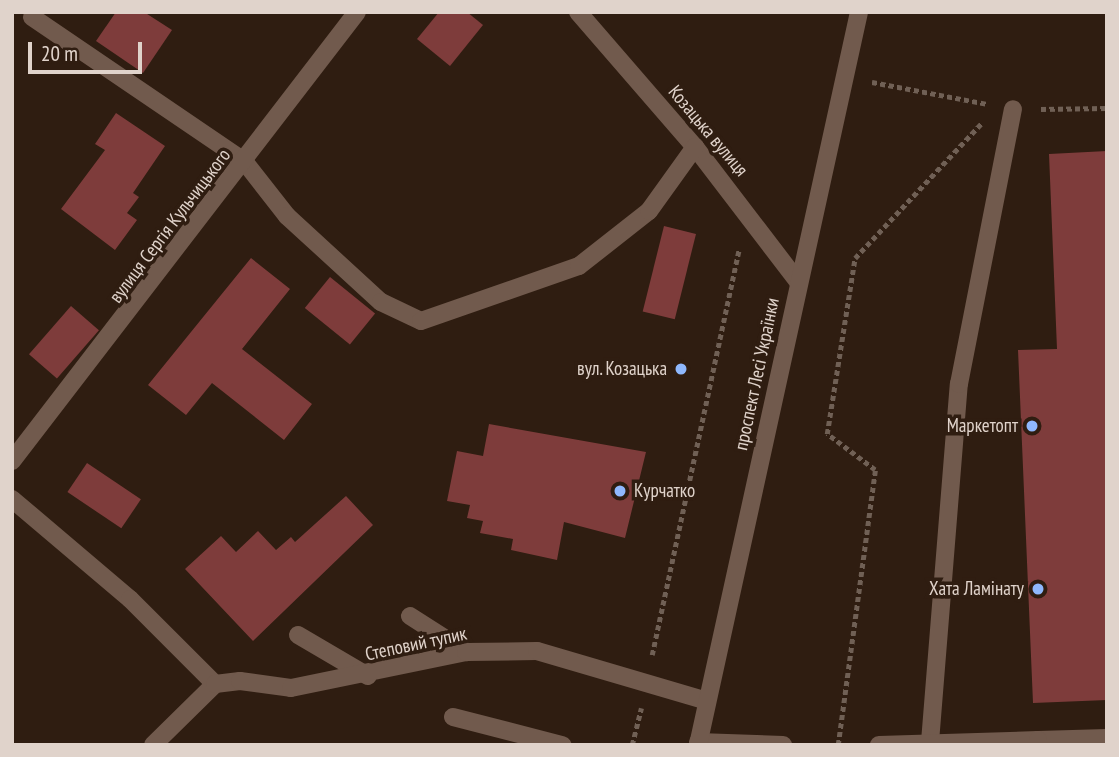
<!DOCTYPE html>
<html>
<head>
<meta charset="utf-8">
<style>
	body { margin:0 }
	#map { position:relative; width:1119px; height:757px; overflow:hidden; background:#2f1d11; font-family:"PT Sans Narrow",sans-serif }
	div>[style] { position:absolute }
	.building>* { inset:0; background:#7e3c3b; transform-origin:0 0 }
	.path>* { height:4.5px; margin-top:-2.25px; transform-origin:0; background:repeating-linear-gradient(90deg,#706055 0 5px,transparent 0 8.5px) }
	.minor>* { height:18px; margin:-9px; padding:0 9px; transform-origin:9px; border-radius:9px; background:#715a4d }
	.dots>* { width:19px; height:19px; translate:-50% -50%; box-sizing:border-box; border:4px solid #2f1d11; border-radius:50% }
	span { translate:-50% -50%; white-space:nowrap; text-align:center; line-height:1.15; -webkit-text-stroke:7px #2f1d11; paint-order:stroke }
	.street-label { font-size:19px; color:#e0d3cb }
	.poi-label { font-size:19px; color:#e0d3cb }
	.right { translate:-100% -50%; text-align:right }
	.left { translate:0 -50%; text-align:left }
	.frame { position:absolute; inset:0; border:14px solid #e0d3cb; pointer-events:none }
	.scale { position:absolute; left:28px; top:42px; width:114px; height:32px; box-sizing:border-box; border:4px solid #e0d3cb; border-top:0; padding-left:9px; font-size:21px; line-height:24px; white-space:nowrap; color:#e0d3cb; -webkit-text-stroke:5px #2f1d11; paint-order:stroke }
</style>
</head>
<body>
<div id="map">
	<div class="building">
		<div style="clip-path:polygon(116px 12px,144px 12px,172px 30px,143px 73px,96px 41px)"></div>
		<div style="clip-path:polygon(439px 12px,467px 12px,483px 25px,450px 66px,417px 39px)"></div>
		<div style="clip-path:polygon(116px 113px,165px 146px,133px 193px,139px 197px,127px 213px,137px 220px,115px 250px,61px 209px,105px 150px,95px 144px)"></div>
		<div style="clip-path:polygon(1107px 151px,1107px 700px,1033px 703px,1018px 350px,1057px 349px,1049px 154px)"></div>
		<div style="left:664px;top:226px;width:33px;height:88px;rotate:14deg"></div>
		<div style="clip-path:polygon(251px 258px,290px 289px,242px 349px,312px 404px,284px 440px,212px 383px,186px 415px,148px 385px)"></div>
		<div style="left:330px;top:277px;width:58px;height:40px;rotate:39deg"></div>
		<div style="left:71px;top:306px;width:37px;height:64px;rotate:41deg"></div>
		<div style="clip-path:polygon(489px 424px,646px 452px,625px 538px,564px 522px,557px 560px,511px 550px,513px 539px,480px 533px,483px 521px,467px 518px,470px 505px,447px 501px,457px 451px,483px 456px)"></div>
		<div style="left:87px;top:463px;width:65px;height:35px;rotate:34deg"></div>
		<div style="clip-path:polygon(346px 496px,373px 525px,253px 641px,185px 569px,221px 536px,236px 552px,258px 531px,276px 550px,291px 537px,295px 542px)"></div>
	</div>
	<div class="path">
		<div style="left:872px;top:82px;width:117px;rotate:10.8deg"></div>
		<div style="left:1041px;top:109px;width:66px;rotate:-0.9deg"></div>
		<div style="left:652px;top:655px;width:414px;rotate:-77.9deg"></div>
		<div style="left:632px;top:745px;width:38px;rotate:-76deg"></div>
		<div style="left:838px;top:745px;width:277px;rotate:-82.3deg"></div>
		<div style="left:875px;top:470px;width:60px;rotate:-143.1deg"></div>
		<div style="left:827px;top:434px;width:178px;rotate:-81deg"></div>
		<div style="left:855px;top:258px;width:184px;rotate:-46.8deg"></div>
	</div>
	<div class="minor">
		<div style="left:578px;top:12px;width:179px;rotate:49.1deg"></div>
		<div style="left:695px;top:147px;width:171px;rotate:52.6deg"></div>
		<div style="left:32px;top:17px;width:256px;rotate:34.2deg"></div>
		<div style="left:244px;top:161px;width:70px;rotate:52deg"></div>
		<div style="left:287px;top:216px;width:127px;rotate:42.5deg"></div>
		<div style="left:381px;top:302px;width:44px;rotate:25.4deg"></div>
		<div style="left:421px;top:321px;width:167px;rotate:-19.2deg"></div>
		<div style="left:579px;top:266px;width:89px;rotate:-38.2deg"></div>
		<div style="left:649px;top:211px;width:79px;rotate:-54.3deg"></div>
		<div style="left:12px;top:461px;width:566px;rotate:-52.46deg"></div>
		<div style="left:12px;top:499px;width:155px;rotate:40.3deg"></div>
		<div style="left:130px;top:599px;width:120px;rotate:45deg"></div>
		<div style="left:410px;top:616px;width:67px;rotate:32.7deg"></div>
		<div style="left:298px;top:635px;width:81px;rotate:30.4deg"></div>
		<div style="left:453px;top:717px;width:113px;rotate:14.4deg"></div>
		<div style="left:1038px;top:740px;width:69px;rotate:-1.7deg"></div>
		<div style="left:698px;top:742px;width:85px;rotate:2deg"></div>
		<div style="left:930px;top:742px;width:359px;rotate:-85.4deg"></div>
		<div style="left:959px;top:384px;width:280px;rotate:-78.9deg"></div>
		<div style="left:153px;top:745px;width:87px;rotate:-44.5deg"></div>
		<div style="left:215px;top:684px;width:25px;rotate:-7deg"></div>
		<div style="left:240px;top:681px;width:51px;rotate:7.8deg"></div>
		<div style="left:291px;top:688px;width:179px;rotate:-11.6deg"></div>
		<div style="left:466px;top:652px;width:71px;rotate:-0.8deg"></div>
		<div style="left:537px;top:651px;width:177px;rotate:16.4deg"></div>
		<div style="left:698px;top:745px;width:750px;rotate:-77.61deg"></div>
		<div style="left:879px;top:745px;width:159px;rotate:-1.8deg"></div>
		<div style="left:1038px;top:740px;width:5px;rotate:90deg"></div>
	</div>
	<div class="dots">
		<div style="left:681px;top:369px;background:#8fb8fd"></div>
		<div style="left:1032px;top:426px;background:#8fb8fd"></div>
		<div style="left:620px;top:491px;background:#8fb8fd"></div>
		<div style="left:1038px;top:589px;background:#8fb8fd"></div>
	</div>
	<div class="street-label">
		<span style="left:708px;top:131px;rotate:50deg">Козацька вулиця</span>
		<span style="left:170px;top:226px;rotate:-53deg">вулиця Сергія Кульчицького</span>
		<span style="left:757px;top:374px;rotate:-78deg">проспект Лесі Українки</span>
		<span style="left:416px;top:644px;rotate:-12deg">Степовий тупик</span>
	</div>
	<div class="poi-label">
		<span class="right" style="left:667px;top:369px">вул. Козацька</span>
		<span class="right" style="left:1018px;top:426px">Маркетопт</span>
		<span class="left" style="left:634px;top:491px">Курчатко</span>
		<span class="right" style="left:1024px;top:589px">Хата Ламінату</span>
	</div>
	<div class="frame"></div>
	<div class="scale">20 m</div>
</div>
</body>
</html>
